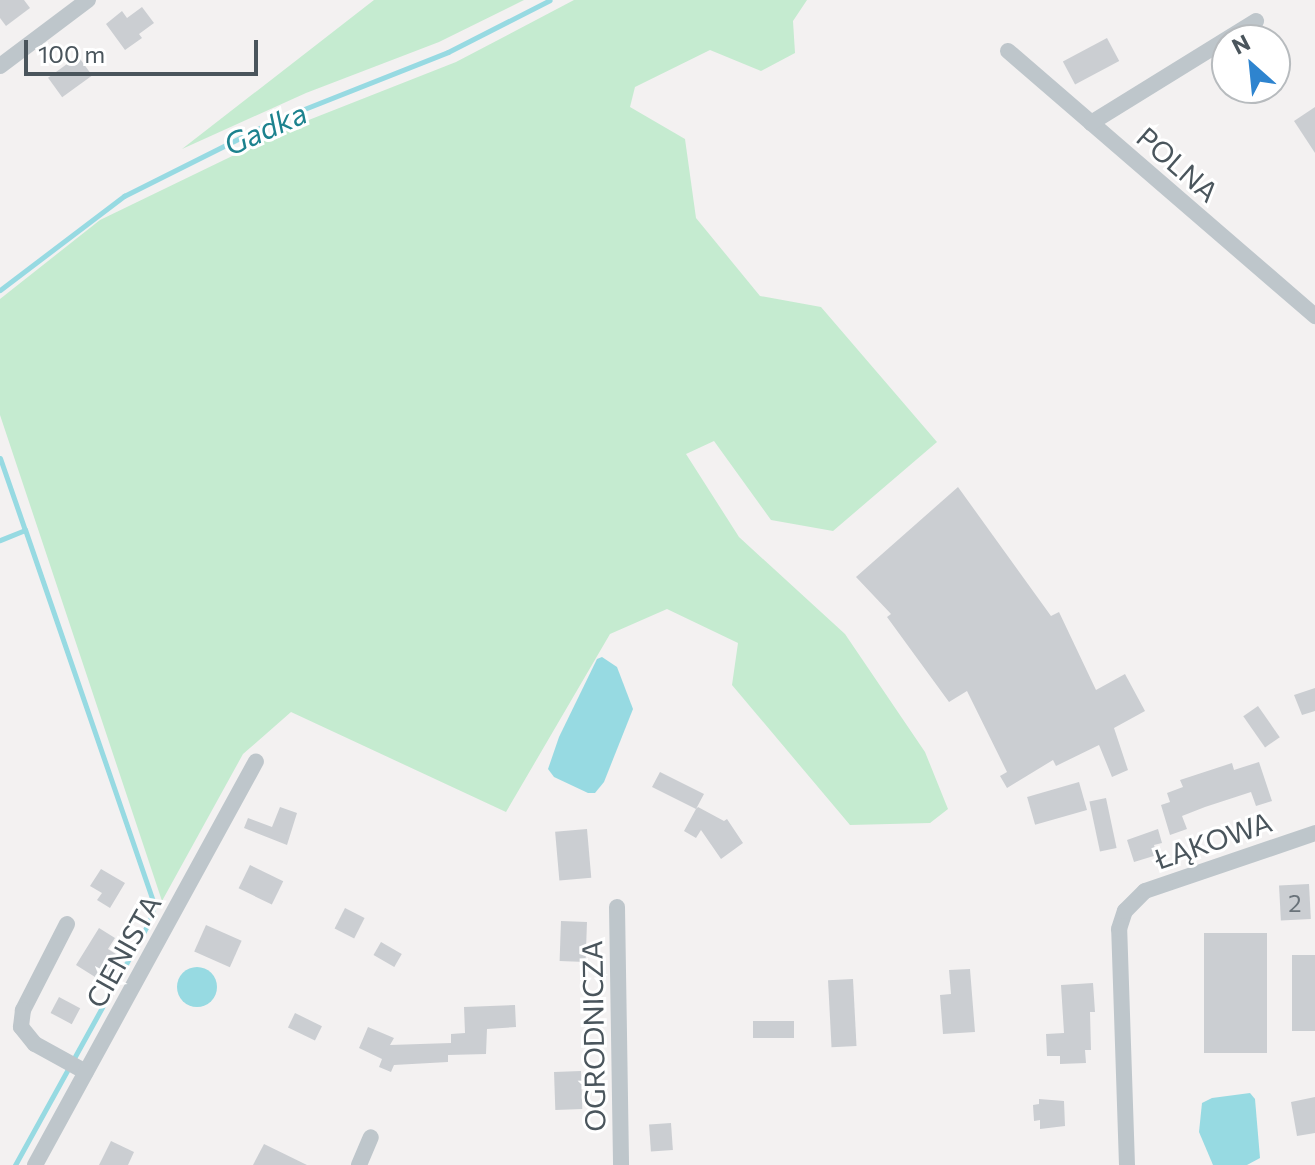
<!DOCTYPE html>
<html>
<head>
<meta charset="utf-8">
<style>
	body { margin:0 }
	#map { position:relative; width:1315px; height:1165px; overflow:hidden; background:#f3f1f1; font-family:Commissioner,sans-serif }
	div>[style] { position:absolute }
	.green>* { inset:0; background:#c5ebd0 }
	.water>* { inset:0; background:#97dae2 }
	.round { border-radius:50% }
	.stream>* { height:5px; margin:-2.5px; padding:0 2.5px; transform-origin:2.5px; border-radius:2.5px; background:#97dae2 }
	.building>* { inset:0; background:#cbced2; transform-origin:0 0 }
	.street>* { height:16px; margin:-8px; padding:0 8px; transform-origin:8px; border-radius:8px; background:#bec6cb }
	span { translate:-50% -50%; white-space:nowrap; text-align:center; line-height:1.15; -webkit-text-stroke:6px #fff; paint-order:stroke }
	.number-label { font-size:24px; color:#6a737a }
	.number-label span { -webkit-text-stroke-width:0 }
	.street-label { font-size:28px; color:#4a555c }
	.water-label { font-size:30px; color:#1c828e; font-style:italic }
	.north { position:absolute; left:1211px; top:24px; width:80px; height:80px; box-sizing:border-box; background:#fff; border:2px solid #b7bbbe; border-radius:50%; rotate:333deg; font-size:22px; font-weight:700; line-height:32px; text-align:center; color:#4a555c }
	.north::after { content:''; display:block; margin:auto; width:28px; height:36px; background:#2e84cf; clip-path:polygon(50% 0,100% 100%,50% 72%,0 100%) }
	.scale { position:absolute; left:24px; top:40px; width:234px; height:36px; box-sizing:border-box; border:4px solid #4a555c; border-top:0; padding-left:10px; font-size:24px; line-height:28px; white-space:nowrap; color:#4a555c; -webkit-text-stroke:6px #fff; paint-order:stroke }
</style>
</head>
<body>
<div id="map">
	<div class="green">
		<div style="clip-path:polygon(374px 0,524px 0,439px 42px,306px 93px,182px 149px)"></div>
		<div style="clip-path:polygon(574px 0,807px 0,793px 21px,795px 53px,761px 71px,710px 50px,635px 87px,630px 107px,685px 139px,696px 218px,760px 296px,821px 307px,937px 442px,833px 531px,771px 520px,714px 441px,686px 454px,739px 537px,845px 634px,925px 752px,948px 809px,930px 823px,850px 825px,732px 685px,738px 643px,667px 609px,610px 634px,506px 812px,291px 712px,243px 754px,162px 901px,0 415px,0 299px,100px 220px,296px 125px,456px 62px)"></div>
	</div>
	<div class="water">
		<div style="clip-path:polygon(602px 657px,617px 667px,633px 709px,604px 782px,595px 793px,588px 793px,554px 777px,548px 769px,559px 737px,597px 659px)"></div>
		<div class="round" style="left:177px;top:967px;width:40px;height:40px"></div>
		<div style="clip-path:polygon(1250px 1093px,1255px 1099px,1260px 1158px,1247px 1165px,1213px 1165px,1199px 1132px,1202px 1103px,1212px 1098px)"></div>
	</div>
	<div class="stream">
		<div style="left:0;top:290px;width:156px;rotate:-37.2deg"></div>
		<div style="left:124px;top:196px;width:168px;rotate:-26.6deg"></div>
		<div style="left:274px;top:121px;width:187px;rotate:-21.6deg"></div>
		<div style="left:448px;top:52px;width:114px;rotate:-27deg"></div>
		<div style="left:0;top:458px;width:76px;rotate:70.9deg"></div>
		<div style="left:25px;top:530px;width:27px;rotate:158deg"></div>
		<div style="left:15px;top:1165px;width:280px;rotate:-61.1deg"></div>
		<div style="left:150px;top:920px;width:16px;rotate:-76deg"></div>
		<div style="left:154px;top:904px;width:396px;rotate:-109deg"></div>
	</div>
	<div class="building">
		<div style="clip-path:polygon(0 0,24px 0,30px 8px,6px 26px,0 18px)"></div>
		<div style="clip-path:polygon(142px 7px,154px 23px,139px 34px,142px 38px,125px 50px,106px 24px,122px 11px,127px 18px)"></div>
		<div style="left:1107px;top:38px;width:26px;height:50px;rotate:62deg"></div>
		<div style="left:78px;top:56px;width:24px;height:37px;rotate:54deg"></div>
		<div style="clip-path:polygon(1315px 107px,1315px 153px,1294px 121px)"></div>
		<div style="clip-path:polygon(958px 487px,1051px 616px,1059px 612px,1096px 690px,1125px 674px,1145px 711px,1114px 728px,1128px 770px,1112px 777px,1099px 745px,1056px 766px,1053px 760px,1007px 788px,1000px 776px,1007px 772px,967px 691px,949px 702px,887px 617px,891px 614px,856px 577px)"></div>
		<div style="clip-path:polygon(1315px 688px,1315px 711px,1302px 715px,1294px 695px)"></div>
		<div style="left:1258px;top:706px;width:38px;height:18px;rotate:55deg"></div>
		<div style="clip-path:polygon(1259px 762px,1272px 801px,1256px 806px,1251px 792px,1205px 807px,1182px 816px,1187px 829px,1170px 835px,1161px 805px,1170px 802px,1167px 793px,1183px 787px,1180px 780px,1232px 763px,1234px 770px)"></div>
		<div style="clip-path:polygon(660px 772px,704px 794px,696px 809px,698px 807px,724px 821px,727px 819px,743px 843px,721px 859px,701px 830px,696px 838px,684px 831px,696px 809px,652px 787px)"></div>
		<div style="left:1079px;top:782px;width:29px;height:54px;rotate:74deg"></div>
		<div style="left:1106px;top:798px;width:51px;height:17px;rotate:78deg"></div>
		<div style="clip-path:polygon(280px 807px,297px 813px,287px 845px,244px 828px,248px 818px,272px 827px)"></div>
		<div style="left:587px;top:829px;width:49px;height:32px;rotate:85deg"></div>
		<div style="clip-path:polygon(1158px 829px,1162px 843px,1154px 845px,1157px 855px,1134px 862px,1127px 840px)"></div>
		<div style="left:250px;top:865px;width:37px;height:26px;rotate:26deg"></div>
		<div style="clip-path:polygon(101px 869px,125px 883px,110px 908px,97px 900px,102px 893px,90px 886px)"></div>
		<div style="left:1309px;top:884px;width:35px;height:30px;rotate:87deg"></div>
		<div style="left:345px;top:908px;width:22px;height:23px;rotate:27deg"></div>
		<div style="left:561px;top:921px;width:26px;height:40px;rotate:2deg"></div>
		<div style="left:206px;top:925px;width:39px;height:29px;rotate:24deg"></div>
		<div style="clip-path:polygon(99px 928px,115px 938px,108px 949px,119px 956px,103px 982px,76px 965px)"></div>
		<div style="left:1204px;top:933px;width:63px;height:120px"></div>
		<div style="left:381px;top:942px;width:24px;height:15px;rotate:30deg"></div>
		<div style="left:1315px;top:955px;width:76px;height:23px;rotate:90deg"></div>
		<div style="clip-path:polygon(970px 969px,975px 1032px,943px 1034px,940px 995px,951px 994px,949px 970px)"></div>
		<div style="left:853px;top:979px;width:67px;height:25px;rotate:87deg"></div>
		<div style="clip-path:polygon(1093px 983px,1095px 1012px,1090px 1012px,1091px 1050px,1085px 1050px,1086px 1063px,1060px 1064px,1060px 1056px,1047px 1056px,1046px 1034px,1064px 1033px,1061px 985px)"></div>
		<div style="left:59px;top:997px;width:24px;height:18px;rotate:28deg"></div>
		<div style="clip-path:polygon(515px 1005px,516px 1027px,487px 1029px,486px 1054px,448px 1055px,448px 1062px,394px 1065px,391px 1072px,379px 1067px,382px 1059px,359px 1048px,368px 1027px,394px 1038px,390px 1045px,451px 1043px,451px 1034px,465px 1033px,464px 1007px)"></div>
		<div style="left:295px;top:1013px;width:30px;height:16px;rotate:26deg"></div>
		<div style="left:794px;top:1021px;width:17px;height:41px;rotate:90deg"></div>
		<div style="left:581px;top:1071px;width:38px;height:27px;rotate:88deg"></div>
		<div style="clip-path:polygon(1315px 1097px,1315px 1133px,1297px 1136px,1291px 1102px)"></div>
		<div style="clip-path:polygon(1039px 1099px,1064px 1101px,1065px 1126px,1040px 1129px,1040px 1120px,1034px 1121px,1033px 1105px,1039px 1104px)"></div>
		<div style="left:671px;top:1123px;width:27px;height:22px;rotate:86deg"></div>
		<div style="clip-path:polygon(111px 1141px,134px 1152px,128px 1165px,99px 1165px)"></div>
		<div style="clip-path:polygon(264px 1144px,307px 1165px,253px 1165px)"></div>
	</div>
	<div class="street">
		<div style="left:1008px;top:51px;width:406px;rotate:40.8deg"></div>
		<div style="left:0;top:66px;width:110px;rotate:-36.9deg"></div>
		<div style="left:1091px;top:123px;width:194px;rotate:-31.7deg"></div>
		<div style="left:617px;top:907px;width:258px;rotate:89.1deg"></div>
		<div style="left:67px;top:924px;width:97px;rotate:117.1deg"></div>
		<div style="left:23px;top:1010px;width:17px;rotate:97deg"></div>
		<div style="left:21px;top:1027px;width:22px;rotate:51deg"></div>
		<div style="left:35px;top:1044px;width:58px;rotate:28.8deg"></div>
		<div style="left:35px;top:1165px;width:460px;rotate:-61.3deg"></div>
		<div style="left:359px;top:1165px;width:30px;rotate:-67deg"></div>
		<div style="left:1127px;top:1165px;width:236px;rotate:-91.9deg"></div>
		<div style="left:1119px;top:929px;width:19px;rotate:-72deg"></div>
		<div style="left:1125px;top:911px;width:28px;rotate:-45deg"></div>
		<div style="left:1145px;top:891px;width:180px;rotate:-18.8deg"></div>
	</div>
	<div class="number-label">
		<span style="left:1295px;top:903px">2</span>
	</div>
	<div class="street-label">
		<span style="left:1178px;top:164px;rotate:41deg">POLNA</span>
		<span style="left:1213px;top:840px;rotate:-19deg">ŁĄKOWA</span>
		<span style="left:123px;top:951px;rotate:-61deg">CIENISTA</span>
		<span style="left:593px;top:1036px;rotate:-91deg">OGRODNICZA</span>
	</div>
	<div class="water-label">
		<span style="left:265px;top:128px;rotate:-24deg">Gadka</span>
	</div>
	<div class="north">N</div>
	<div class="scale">100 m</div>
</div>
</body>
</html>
